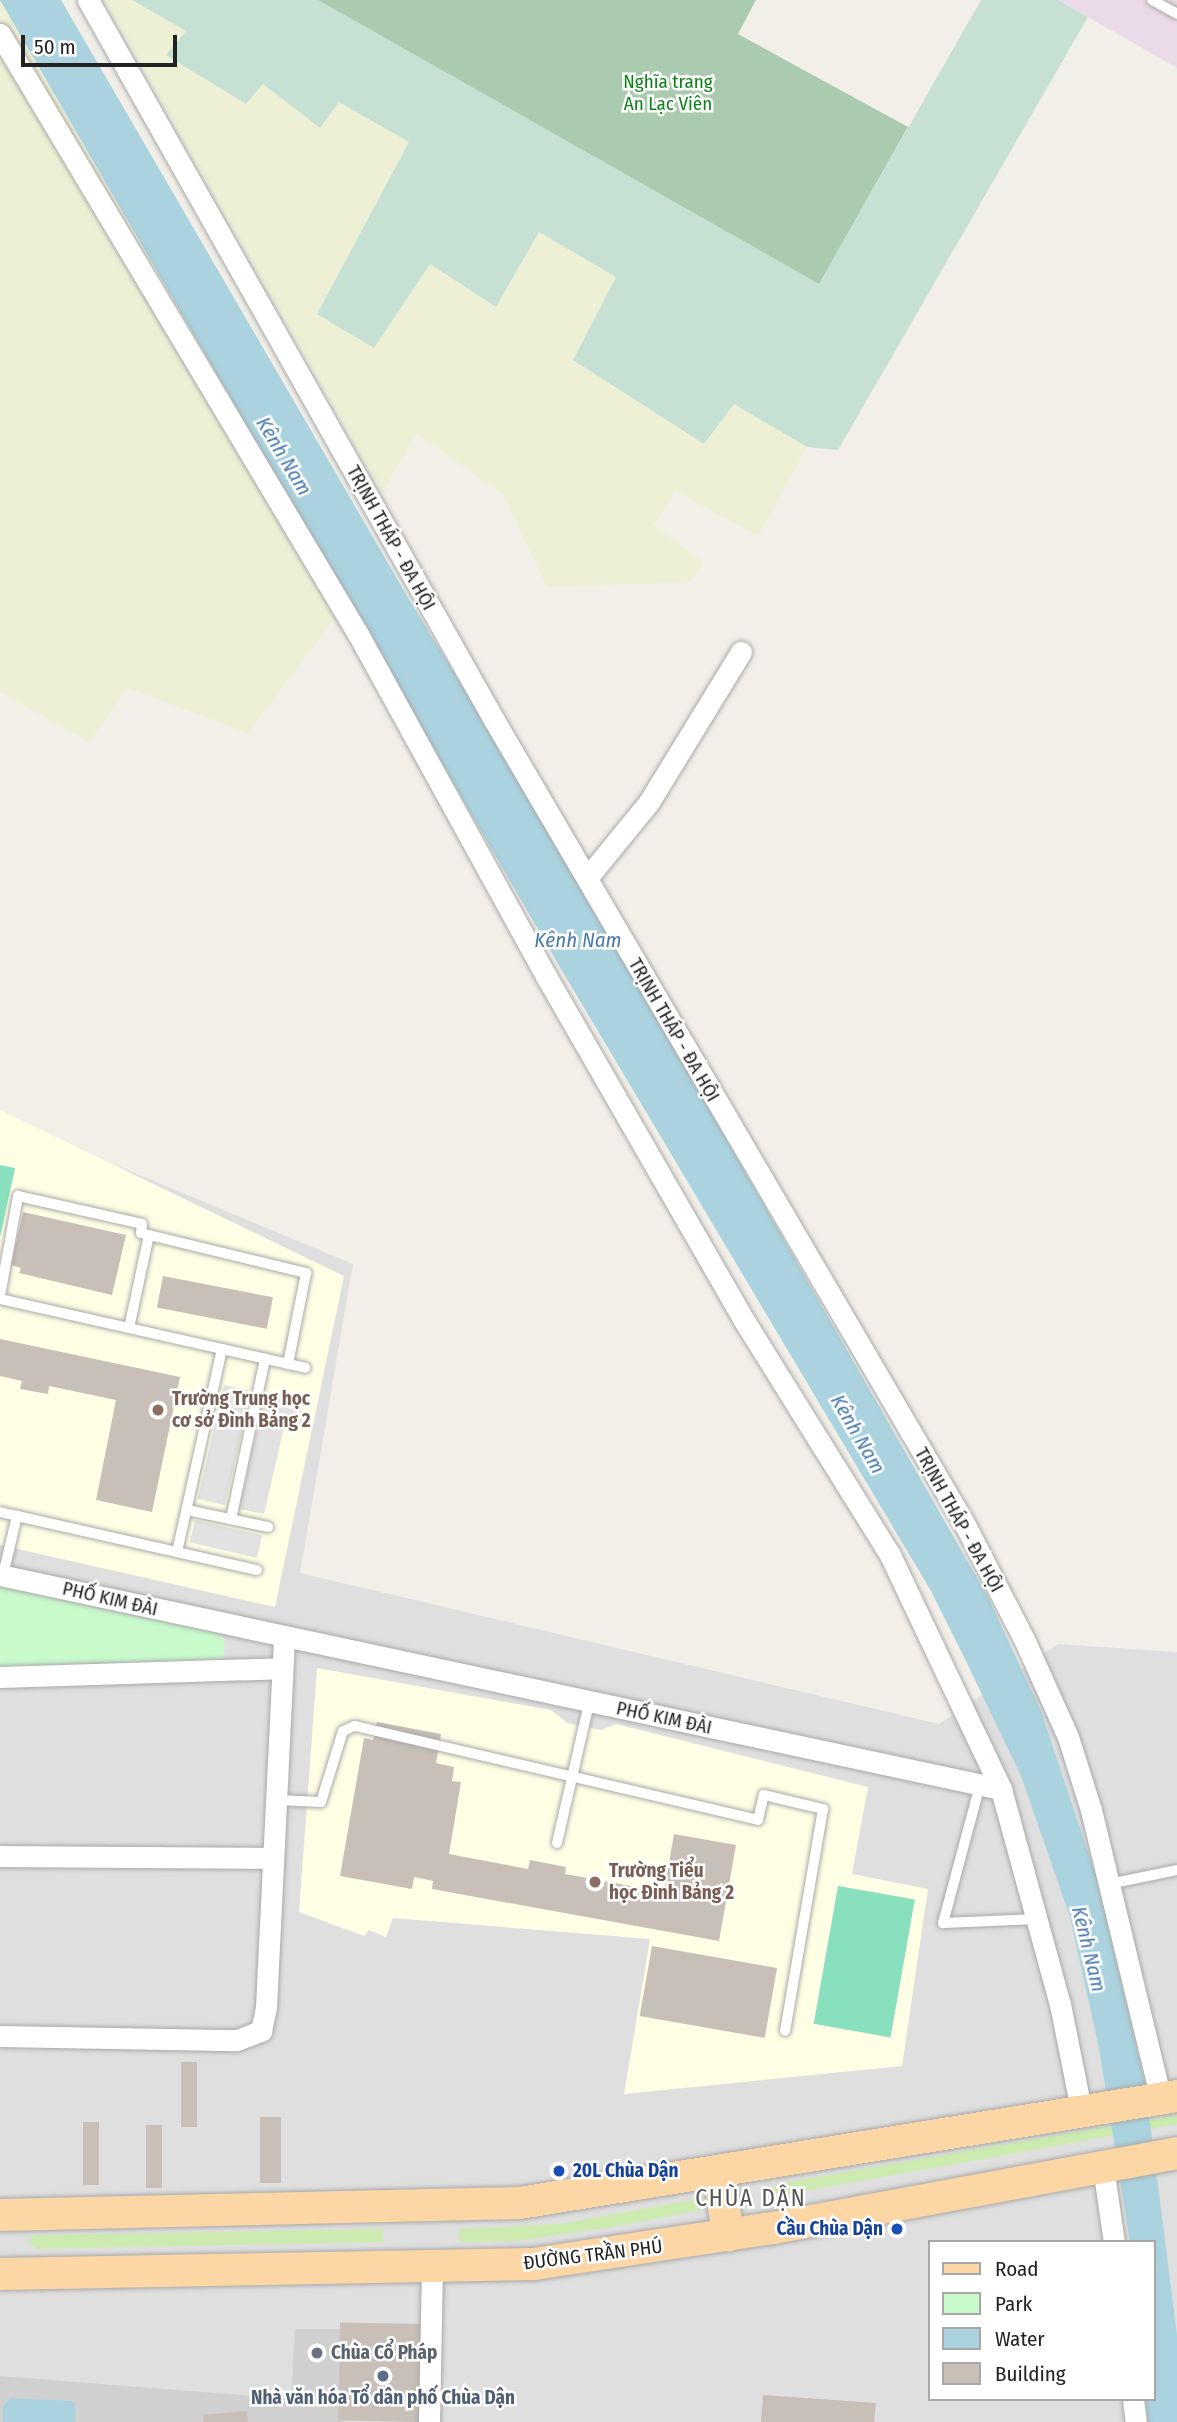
<!DOCTYPE html>
<html>
<head>
<meta charset="utf-8">
<style>
	body { margin:0 }
	#map { position:relative; width:1177px; height:2422px; overflow:hidden; background:#f2efe9; font-family:"Fira Sans Condensed",sans-serif }
	div>[style] { position:absolute }
	.residential>* { inset:0; background:#e0dfdf }
	.industrial>* { inset:0; background:#ebdbe8 }
	.education>* { inset:0; background:#ffffe5 }
	.religious>* { inset:0; background:#d0d0d0 }
	.farmland>* { inset:0; background:#eef0d5 }
	.grass>* { inset:0; background:#cdebb0 }
	.wetland>* { inset:0; background:#c6e0d4 }
	.cemetery>* { inset:0; background:#aacbaf }
	.park>* { inset:0; background:#c8facc }
	.pitch>* { inset:0; background:#88e0be; transform-origin:0 0 }
	.parking>* { inset:0; background:#e2e2e2; transform-origin:0 0 }
	.water>* { inset:0; background:#aad3df }
	.building>* { inset:0; background:#c7bfb8; transform-origin:0 0 }
	.roads { filter:drop-shadow(0 0 2px #a9a9a9) drop-shadow(0 0 2px #a9a9a9) }
	.lane>* { height:10px; margin:-5px; padding:0 5px; transform-origin:5px; border-radius:5px; background:#fff }
	.street>* { height:21px; margin:-10.5px; padding:0 10.5px; transform-origin:10.5px; border-radius:10.5px; background:#fff }
	.primary>* { height:32px; margin:-16px; padding:0 16px; transform-origin:16px; border-radius:16px; background:#fcd6a4 }
	.dots>* { width:19px; height:19px; translate:-50% -50%; box-sizing:border-box; border:4px solid #fff; border-radius:50% }
	span { translate:-50% -50%; white-space:nowrap; text-align:center; line-height:1.15; -webkit-text-stroke:5px #fff; paint-order:stroke }
	.park-label { font-size:19px; color:#0c8416 }
	.street-label { font-size:19px; color:#222 }
	.education-label { font-size:19px; color:#785e54; font-weight:700 }
	.left { translate:0 -50%; text-align:left }
	.transit-label { font-size:19px; color:#164399; font-weight:700 }
	.right { translate:-100% -50%; text-align:right }
	.worship-label { font-size:19px; color:#5b616d; font-weight:700 }
	.service-label { font-size:19px; color:#4e5e75; font-weight:700 }
	.water-label { font-size:21px; color:#4a7aab; font-style:italic }
	.quarter-label { font-size:23px; color:#555; letter-spacing:2px }
	.legend { position:absolute; left:928px; top:2240px; width:228px; height:161px; box-sizing:border-box; background:#fff; border:2px solid #a7a7a7; margin:0; padding:9px 12px; list-style:none; font-size:21px; color:#222 }
	.legend li { display:flex; align-items:center; gap:14px; height:35px }
	.legend b { width:35px; border:2px solid #a7a7a7 }
	.scale { position:absolute; left:21px; top:35px; width:156px; height:32px; box-sizing:border-box; border:4px solid #222; border-top:0; padding-left:9px; font-size:21px; line-height:24px; white-space:nowrap; color:#222; -webkit-text-stroke:5px #fff; paint-order:stroke }
</style>
</head>
<body>
<div id="map">
	<div class="residential">
		<div style="clip-path:polygon(evenodd,0 1117px,353px 1264px,300px 1573px,939px 1724px,1058px 1644px,1177px 1652px,1177px 2422px,0 2422px,0 1117px,930px 2242px,1154px 2242px,1154px 2399px,930px 2399px,930px 2242px)"></div>
	</div>
	<div class="industrial">
		<div style="clip-path:polygon(1058px 0,1177px 0,1177px 68px,1088px 17px)"></div>
	</div>
	<div class="education">
		<div style="clip-path:polygon(0 1110px,344px 1276px,275px 1607px,0 1545px)"></div>
		<div style="clip-path:polygon(317px 1668px,551px 1710px,567px 1723px,601px 1730px,616px 1724px,868px 1787px,852px 1874px,928px 1889px,902px 2066px,624px 2094px,650px 1939px,393px 1918px,386px 1937px,369px 1930px,364px 1936px,299px 1912px)"></div>
	</div>
	<div class="religious">
		<div style="clip-path:polygon(295px 2329px,340px 2329px,345px 2422px,0 2422px,0 2376px,291px 2399px)"></div>
	</div>
	<div class="farmland">
		<div style="clip-path:polygon(0 0,347px 602px,248px 733px,128px 688px,89px 742px,0 692px)"></div>
		<div style="clip-path:polygon(104px 0,132px 0,187px 31px,166px 55px,246px 103px,263px 83px,320px 128px,339px 102px,410px 142px,317px 313px,374px 348px,430px 264px,496px 307px,538px 232px,617px 277px,573px 360px,705px 444px,733px 404px,807px 447px,758px 536px,675px 491px,654px 525px,703px 562px,690px 582px,547px 587px,503px 495px,416px 433px,382px 493px)"></div>
	</div>
	<div class="grass">
		<div style="clip-path:polygon(1177px 2114px,1177px 2124px,778px 2196px,771px 2193px,777px 2184px)"></div>
		<div style="clip-path:polygon(697px 2199px,704px 2202px,701px 2210px,618px 2226px,518px 2241px,459px 2242px,459px 2229px,560px 2224px)"></div>
		<div style="clip-path:polygon(383px 2229px,383px 2242px,37px 2249px,27px 2242px,35px 2235px)"></div>
	</div>
	<div class="wetland">
		<div style="clip-path:polygon(132px 0,318px 0,819px 284px,981px 0,1058px 0,1088px 17px,838px 450px,807px 447px,734px 404px,704px 444px,573px 360px,616px 277px,539px 232px,496px 307px,430px 264px,374px 348px,317px 314px,409px 142px,339px 102px,320px 128px,263px 84px,246px 104px,166px 55px,186px 31px)"></div>
	</div>
	<div class="cemetery">
		<div style="clip-path:polygon(318px 0,756px 0,738px 34px,908px 127px,819px 284px)"></div>
	</div>
	<div class="park">
		<div style="clip-path:polygon(0 1587px,214px 1632px,224px 1639px,225px 1650px,221px 1662px,0 1667px)"></div>
	</div>
	<div class="pitch">
		<div style="clip-path:polygon(0 1165px,15px 1168px,0 1237px)"></div>
		<div style="left:838px;top:1886px;width:78px;height:140px;rotate:10deg"></div>
	</div>
	<div class="parking">
		<div style="left:224px;top:1385px;width:28px;height:117px;rotate:13deg"></div>
		<div style="clip-path:polygon(265px 1393px,290px 1399px,288px 1408px,304px 1411px,300px 1427px,285px 1423px,264px 1514px,239px 1509px)"></div>
		<div style="left:195px;top:1520px;width:69px;height:23px;rotate:13deg"></div>
	</div>
	<div class="water">
		<div style="clip-path:polygon(0 0,61px 0,410px 601px,539px 811px,988px 1597px,1041px 1711px,1096px 1876px,1145px 2083px,1177px 2335px,1177px 2422px,1148px 2422px,1146px 2399px,1154px 2399px,1154px 2242px,1130px 2242px,1099px 2048px,1070px 1917px,1021px 1776px,965px 1659px,931px 1591px,561px 969px)"></div>
		<div style="clip-path:polygon(10px 2398px,71px 2401px,75px 2404px,75px 2422px,3px 2422px,3px 2406px)"></div>
	</div>
	<div class="building">
		<div style="clip-path:polygon(23px 1212px,126px 1235px,112px 1295px,19px 1273px,21px 1268px,11px 1265px)"></div>
		<div style="left:163px;top:1276px;width:112px;height:32px;rotate:11deg"></div>
		<div style="clip-path:polygon(0 1339px,180px 1377px,152px 1512px,96px 1500px,116px 1400px,49px 1386px,48px 1394px,20px 1389px,22px 1381px,0 1376px)"></div>
		<div style="clip-path:polygon(377px 1722px,441px 1734px,436px 1763px,454px 1767px,452px 1781px,461px 1782px,449px 1854px,528px 1869px,530px 1860px,566px 1867px,565px 1874px,664px 1892px,674px 1834px,736px 1845px,719px 1941px,432px 1889px,433px 1881px,414px 1877px,412px 1889px,340px 1876px,364px 1738px,373px 1740px)"></div>
		<div style="left:652px;top:1946px;width:127px;height:71px;rotate:10deg"></div>
		<div style="left:181px;top:2062px;width:16px;height:65px"></div>
		<div style="left:260px;top:2117px;width:21px;height:66px"></div>
		<div style="left:83px;top:2122px;width:16px;height:63px"></div>
		<div style="left:146px;top:2125px;width:16px;height:63px"></div>
		<div style="left:424px;top:2324px;width:98px;height:84px;rotate:91deg"></div>
		<div style="clip-path:polygon(763px 2395px,876px 2403px,874px 2422px,761px 2422px)"></div>
		<div style="left:247px;top:2411px;width:11px;height:44px;rotate:85deg"></div>
	</div>
	<div class="roads">
		<div class="lane">
			<div style="left:1152px;top:0;width:29px;rotate:29deg"></div>
			<div style="left:0;top:1296px;width:102px;rotate:-79.8deg"></div>
			<div style="left:18px;top:1196px;width:127px;rotate:12.7deg"></div>
			<div style="left:142px;top:1224px;width:9px;rotate:96deg"></div>
			<div style="left:141px;top:1233px;width:8px;rotate:14deg"></div>
			<div style="left:0;top:1299px;width:313px;rotate:12.7deg"></div>
			<div style="left:129px;top:1328px;width:95px;rotate:-77.9deg"></div>
			<div style="left:149px;top:1235px;width:162px;rotate:13.6deg"></div>
			<div style="left:306px;top:1273px;width:93px;rotate:101.2deg"></div>
			<div style="left:187px;top:1510px;width:83px;rotate:11.9deg"></div>
			<div style="left:0;top:1512px;width:17px;rotate:13deg"></div>
			<div style="left:231px;top:1519px;width:164px;rotate:-78deg"></div>
			<div style="left:177px;top:1552px;width:208px;rotate:-77.5deg"></div>
			<div style="left:3px;top:1575px;width:61px;rotate:-76.7deg"></div>
			<div style="left:17px;top:1516px;width:246px;rotate:12.7deg"></div>
			<div style="left:980px;top:1785px;width:143px;rotate:105deg"></div>
			<div style="left:943px;top:1923px;width:95px;rotate:-2.4deg"></div>
			<div style="left:277px;top:1800px;width:44px;rotate:2.6deg"></div>
			<div style="left:321px;top:1802px;width:74px;rotate:-72.8deg"></div>
			<div style="left:343px;top:1731px;width:13px;rotate:-23deg"></div>
			<div style="left:355px;top:1726px;width:414px;rotate:13.1deg"></div>
			<div style="left:758px;top:1820px;width:26px;rotate:-77deg"></div>
			<div style="left:764px;top:1795px;width:61px;rotate:13.3deg"></div>
			<div style="left:823px;top:1809px;width:225px;rotate:99.7deg"></div>
			<div style="left:557px;top:1843px;width:144px;rotate:-77.1deg"></div>
			<div style="left:1109px;top:1884px;width:69px;rotate:-11.6deg"></div>
		</div>
		<div class="street">
			<div style="left:88px;top:0;width:827px;rotate:60.58deg"></div>
			<div style="left:494px;top:720px;width:930px;rotate:59.66deg"></div>
			<div style="left:964px;top:1523px;width:131px;rotate:62.7deg"></div>
			<div style="left:1024px;top:1639px;width:107px;rotate:65.8deg"></div>
			<div style="left:1068px;top:1737px;width:77px;rotate:72.5deg"></div>
			<div style="left:1091px;top:1810px;width:298px;rotate:76.4deg"></div>
			<div style="left:0;top:34px;width:699px;rotate:59.18deg"></div>
			<div style="left:358px;top:634px;width:390px;rotate:61.2deg"></div>
			<div style="left:546px;top:976px;width:399px;rotate:60.1deg"></div>
			<div style="left:745px;top:1322px;width:274px;rotate:58.1deg"></div>
			<div style="left:890px;top:1555px;width:259px;rotate:64.6deg"></div>
			<div style="left:587px;top:878px;width:98px;rotate:-50.8deg"></div>
			<div style="left:649px;top:802px;width:176px;rotate:-58.5deg"></div>
			<div style="left:0;top:1575px;width:1024px;rotate:12.07deg"></div>
			<div style="left:1001px;top:1789px;width:223px;rotate:74.7deg"></div>
			<div style="left:1060px;top:2004px;width:112px;rotate:78.7deg"></div>
			<div style="left:0;top:1677px;width:282px;rotate:-1.8deg"></div>
			<div style="left:0;top:1856px;width:273px;rotate:0.4deg"></div>
			<div style="left:0;top:2036px;width:237px;rotate:1deg"></div>
			<div style="left:237px;top:2040px;width:26px;rotate:-21deg"></div>
			<div style="left:261px;top:2031px;width:25px;rotate:-78deg"></div>
			<div style="left:266px;top:2007px;width:368px;rotate:-87.2deg"></div>
			<div style="left:1103px;top:2167px;width:76px;rotate:81.7deg"></div>
			<div style="left:1133px;top:2399px;width:23px;rotate:83deg"></div>
			<div style="left:429px;top:2422px;width:156px;rotate:-88.9deg"></div>
		</div>
		<div class="primary">
			<div style="left:719px;top:2172px;width:64px;rotate:81.9deg"></div>
			<div style="left:0;top:2215px;width:520px;rotate:-1.32deg"></div>
			<div style="left:520px;top:2203px;width:666px;rotate:-9.25deg"></div>
			<div style="left:0;top:2274px;width:534px;rotate:-1.07deg"></div>
			<div style="left:534px;top:2264px;width:242px;rotate:-8.6deg"></div>
			<div style="left:773px;top:2228px;width:411px;rotate:-10.5deg"></div>
		</div>
	</div>
	<div class="dots">
		<div style="left:158px;top:1410px;background:#8d6e63"></div>
		<div style="left:595px;top:1882px;background:#8d6e63"></div>
		<div style="left:559px;top:2171px;background:#1a4fb4"></div>
		<div style="left:897px;top:2229px;background:#1a4fb4"></div>
		<div style="left:317px;top:2353px;background:#6b7280"></div>
		<div style="left:383px;top:2376px;background:#5c6f8a"></div>
	</div>
	<div class="park-label">
		<span style="left:668px;top:93px">Nghĩa trang<br>An Lạc Viên</span>
	</div>
	<div class="street-label">
		<span style="left:391px;top:538px;rotate:61deg">TRỊNH THÁP - ĐA HỘI</span>
		<span style="left:674px;top:1030px;rotate:60deg">TRỊNH THÁP - ĐA HỘI</span>
		<span style="left:959px;top:1520px;rotate:61deg">TRỊNH THÁP - ĐA HỘI</span>
		<span style="left:110px;top:1599px;rotate:13deg">PHỐ KIM ĐÀI</span>
		<span style="left:664px;top:1718px;rotate:12deg">PHỐ KIM ĐÀI</span>
		<span style="left:593px;top:2255px;rotate:-7deg">ĐƯỜNG TRẦN PHÚ</span>
	</div>
	<div class="education-label">
		<span class="left" style="left:172px;top:1410px">Trường Trung học<br>cơ sở Đình Bảng 2</span>
		<span class="left" style="left:609px;top:1882px">Trường Tiểu<br>học Đình Bảng 2</span>
	</div>
	<div class="transit-label">
		<span class="left" style="left:573px;top:2171px">20L Chùa Dận</span>
		<span class="right" style="left:883px;top:2229px">Cầu Chùa Dận</span>
	</div>
	<div class="worship-label">
		<span class="left" style="left:331px;top:2353px">Chùa Cổ Pháp</span>
	</div>
	<div class="service-label">
		<span style="left:383px;top:2398px">Nhà văn hóa Tổ dân phố Chùa Dận</span>
	</div>
	<div class="water-label">
		<span style="left:284px;top:456px;rotate:59deg">Kênh Nam</span>
		<span style="left:578px;top:940px">Kênh Nam</span>
		<span style="left:858px;top:1434px;rotate:60deg">Kênh Nam</span>
		<span style="left:1089px;top:1949px;rotate:76deg">Kênh Nam</span>
	</div>
	<div class="quarter-label">
		<span style="left:751px;top:2198px">CHÙA DẬN</span>
	</div>
	<ul class="legend">
	<li><b style="height:9px;background:#fcd6a4"></b>Road</li>
	<li><b style="height:19px;background:#c8facc"></b>Park</li>
	<li><b style="height:19px;background:#aad3df"></b>Water</li>
	<li><b style="height:19px;background:#c7bfb8"></b>Building</li>
	</ul>
	<div class="scale">50 m</div>
</div>
</body>
</html>
